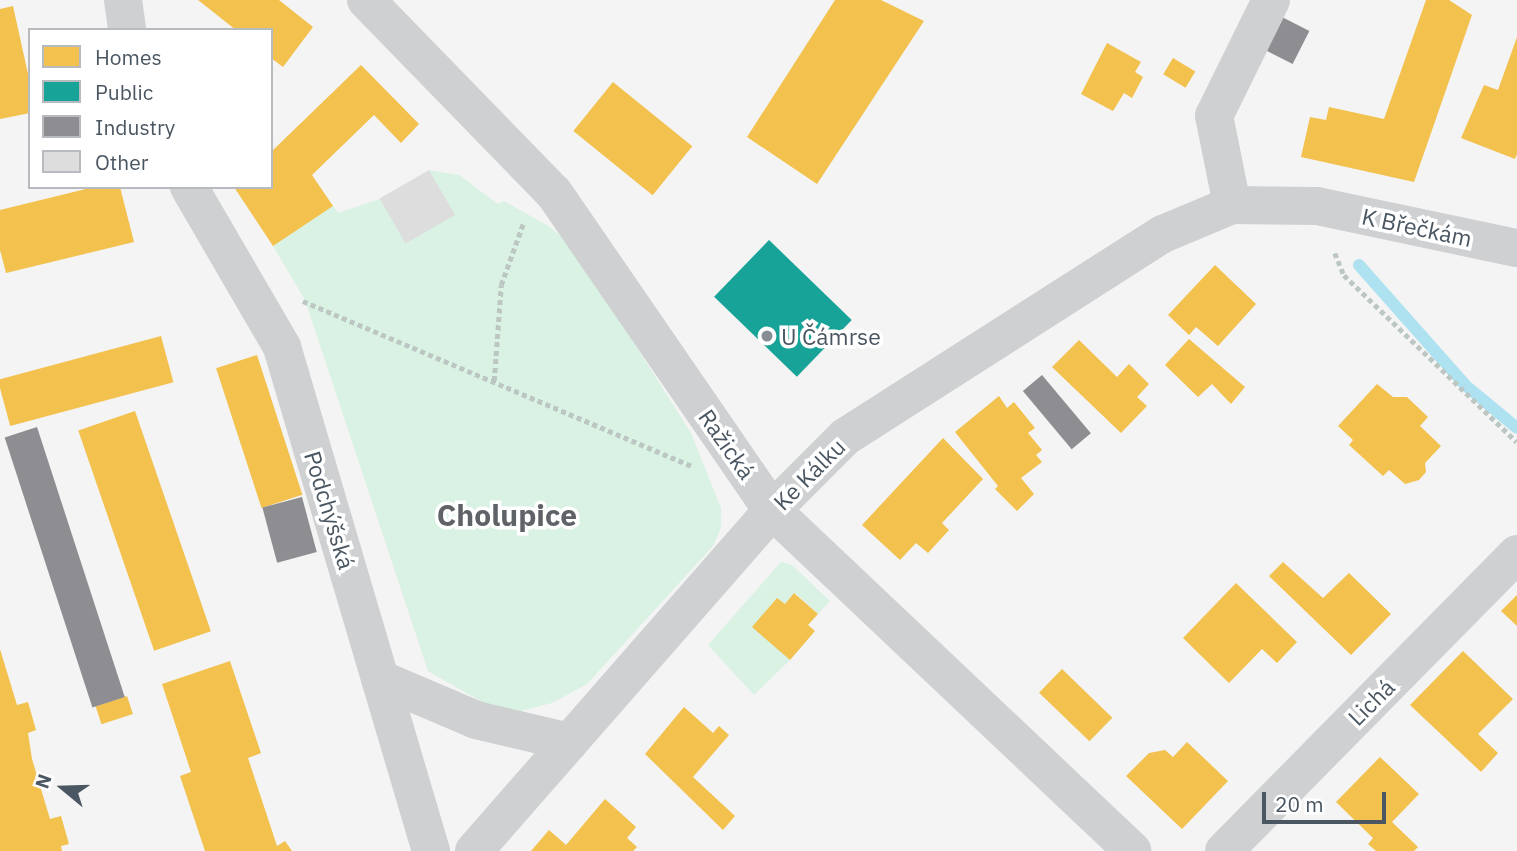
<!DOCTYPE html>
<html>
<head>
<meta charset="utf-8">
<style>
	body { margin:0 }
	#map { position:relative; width:1517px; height:851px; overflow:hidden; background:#f4f4f4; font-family:"IBM Plex Sans",sans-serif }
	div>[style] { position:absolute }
	.green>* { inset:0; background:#d9f2e3 }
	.homes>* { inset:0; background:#f2c14e; transform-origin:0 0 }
	.public>* { inset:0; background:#17a398; transform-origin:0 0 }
	.industry>* { inset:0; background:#8d8d92; transform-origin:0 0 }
	.stream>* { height:12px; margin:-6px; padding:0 6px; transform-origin:6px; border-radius:6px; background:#aee2f0 }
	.building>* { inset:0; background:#ddddde; transform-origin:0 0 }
	.path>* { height:4.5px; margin-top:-2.25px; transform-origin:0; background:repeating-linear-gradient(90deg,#bcc7c4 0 5px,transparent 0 8.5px) }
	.minor>* { height:38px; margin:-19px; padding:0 19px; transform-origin:19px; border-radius:19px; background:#ced0d2 }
	.dots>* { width:19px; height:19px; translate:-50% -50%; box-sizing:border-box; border:4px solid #fff; border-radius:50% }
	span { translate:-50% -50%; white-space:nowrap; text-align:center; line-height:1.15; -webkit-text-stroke:7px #fff; paint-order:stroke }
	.street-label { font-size:23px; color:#4a5661 }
	.poi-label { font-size:23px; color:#4a5661 }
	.left { translate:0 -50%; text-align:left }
	.district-label { font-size:30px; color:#5f6368; font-weight:700 }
	.legend { position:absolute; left:28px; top:28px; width:245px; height:161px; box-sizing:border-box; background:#fff; border:2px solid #b7bbc0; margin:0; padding:9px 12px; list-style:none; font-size:21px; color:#4a5661 }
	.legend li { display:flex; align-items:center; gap:14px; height:35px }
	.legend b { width:35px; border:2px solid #b7bbc0 }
	.north { position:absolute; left:28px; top:753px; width:70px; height:70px; -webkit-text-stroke:5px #fff; paint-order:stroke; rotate:289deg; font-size:19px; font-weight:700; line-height:28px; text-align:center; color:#4a5661 }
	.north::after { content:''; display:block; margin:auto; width:24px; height:32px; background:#4a5661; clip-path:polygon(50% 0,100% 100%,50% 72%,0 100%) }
	.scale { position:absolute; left:1262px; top:792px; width:124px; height:32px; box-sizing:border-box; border:4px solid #4a5661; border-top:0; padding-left:9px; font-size:21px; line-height:24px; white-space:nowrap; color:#4a5661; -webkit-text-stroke:5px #fff; paint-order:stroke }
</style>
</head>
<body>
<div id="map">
	<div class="green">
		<div style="clip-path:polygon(429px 170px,459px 175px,498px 204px,504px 201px,550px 227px,574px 248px,691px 433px,721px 508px,721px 528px,713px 546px,587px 684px,552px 703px,521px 711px,484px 703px,428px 671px,305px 300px,273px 246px,333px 206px,338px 213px,380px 199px,454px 215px)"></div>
		<div style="clip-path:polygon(781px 562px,792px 565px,830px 601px,818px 614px,795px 593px,785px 604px,777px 598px,753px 627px,790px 660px,754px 695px,708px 645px)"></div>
	</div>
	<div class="homes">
		<div style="clip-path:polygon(198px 0,279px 0,313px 27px,283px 67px,271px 58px,271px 30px,236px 30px)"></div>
		<div style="clip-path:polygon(835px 0,881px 0,924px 21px,817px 184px,747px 137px)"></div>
		<div style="clip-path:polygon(1426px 0,1449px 0,1472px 15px,1414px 182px,1301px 157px,1310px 117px,1326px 120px,1329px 107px,1384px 119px)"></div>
		<div style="clip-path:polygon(13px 6px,30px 83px,30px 113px,0 119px,0 9px)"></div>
		<div style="clip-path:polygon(1517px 37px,1517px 154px,1515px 159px,1461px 138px,1484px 85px,1498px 90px)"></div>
		<div style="clip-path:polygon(1107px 43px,1141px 62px,1135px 72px,1143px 77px,1132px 98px,1124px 93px,1113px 111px,1081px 94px)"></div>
		<div style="left:1173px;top:58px;width:26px;height:19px;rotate:31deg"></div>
		<div style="clip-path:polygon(361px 65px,419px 124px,401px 143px,374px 115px,312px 175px,333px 206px,273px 246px,234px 187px,271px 187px,271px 152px)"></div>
		<div style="left:613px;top:82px;width:102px;height:63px;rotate:39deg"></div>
		<div style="clip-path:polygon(94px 187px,120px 187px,134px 242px,6px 273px,0 250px,0 210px)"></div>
		<div style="clip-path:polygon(1215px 265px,1256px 304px,1218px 346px,1196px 327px,1189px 335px,1168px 315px)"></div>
		<div style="left:161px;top:336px;width:48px;height:169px;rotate:75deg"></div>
		<div style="clip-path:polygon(1189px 339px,1245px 387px,1231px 404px,1212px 384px,1198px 397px,1165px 365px)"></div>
		<div style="clip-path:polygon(1079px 340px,1117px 377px,1129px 364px,1149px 384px,1137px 397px,1147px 406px,1121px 433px,1052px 367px)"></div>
		<div style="left:257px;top:355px;width:147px;height:43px;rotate:72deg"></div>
		<div style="clip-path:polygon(1377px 384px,1393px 397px,1407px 397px,1428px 417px,1420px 426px,1441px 446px,1425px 463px,1426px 472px,1419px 480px,1405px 484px,1389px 470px,1383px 476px,1349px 445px,1353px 440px,1338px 426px)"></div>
		<div style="clip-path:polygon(999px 396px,1007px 408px,1014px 402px,1035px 428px,1028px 433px,1042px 450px,1036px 455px,1042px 462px,1021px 478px,1034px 494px,1017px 511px,995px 489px,998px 486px,955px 432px)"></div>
		<div style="left:135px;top:411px;width:233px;height:60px;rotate:71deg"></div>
		<div style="clip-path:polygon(943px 438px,983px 479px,942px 523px,949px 530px,928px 553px,916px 543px,900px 560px,862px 525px)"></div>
		<div style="clip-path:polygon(1283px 562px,1323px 598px,1349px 573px,1391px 614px,1351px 655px,1269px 576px)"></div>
		<div style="clip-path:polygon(1236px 583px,1297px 642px,1277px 663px,1262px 649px,1229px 683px,1183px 638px)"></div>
		<div style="clip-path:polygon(794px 593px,818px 614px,808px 625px,815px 631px,790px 660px,752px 627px,777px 598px,785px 604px)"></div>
		<div style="clip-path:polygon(1517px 595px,1517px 626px,1501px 611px)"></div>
		<div style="clip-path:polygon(0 649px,17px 705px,28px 702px,36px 730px,28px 733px,32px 759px,50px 819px,61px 816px,69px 844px,61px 846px,62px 851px,0 851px)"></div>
		<div style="clip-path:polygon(1463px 651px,1513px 699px,1478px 734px,1498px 753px,1481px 772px,1410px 705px)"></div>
		<div style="clip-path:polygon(230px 661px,261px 753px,248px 758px,277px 846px,285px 841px,292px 851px,205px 851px,180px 776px,191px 772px,162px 684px)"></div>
		<div style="left:1062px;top:669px;width:70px;height:33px;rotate:44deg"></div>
		<div style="left:127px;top:696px;width:19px;height:33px;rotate:72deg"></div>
		<div style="clip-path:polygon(684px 707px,713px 733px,719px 726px,729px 735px,693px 777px,735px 816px,723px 830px,645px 754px)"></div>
		<div style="clip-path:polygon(1187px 742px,1228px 781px,1182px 829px,1126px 776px,1149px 753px,1165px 750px,1173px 757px)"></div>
		<div style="clip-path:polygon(1380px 757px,1419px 794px,1392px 822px,1418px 847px,1414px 851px,1376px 851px,1368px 844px,1373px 838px,1336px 802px)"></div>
		<div style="clip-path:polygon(605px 799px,636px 827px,627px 838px,637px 847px,633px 851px,531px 851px,549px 830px,566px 845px)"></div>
	</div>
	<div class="public">
		<div style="left:769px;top:240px;width:115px;height:79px;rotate:44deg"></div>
	</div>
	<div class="industry">
		<div style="left:1280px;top:16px;width:33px;height:37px;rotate:27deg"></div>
		<div style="left:1042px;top:375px;width:76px;height:25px;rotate:50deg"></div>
		<div style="left:37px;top:427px;width:284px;height:34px;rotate:72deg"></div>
		<div style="left:302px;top:497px;width:57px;height:41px;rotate:75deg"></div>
	</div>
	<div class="stream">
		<div style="left:1359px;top:265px;width:160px;rotate:48.5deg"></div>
		<div style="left:1465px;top:385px;width:67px;rotate:39.6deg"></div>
	</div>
	<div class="building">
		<div style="left:429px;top:170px;width:52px;height:57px;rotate:60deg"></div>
	</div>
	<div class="path">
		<div style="left:1335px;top:253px;width:24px;rotate:68deg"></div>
		<div style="left:1344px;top:275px;width:240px;rotate:44deg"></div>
		<div style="left:303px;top:301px;width:422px;rotate:23deg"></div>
		<div style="left:494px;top:381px;width:96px;rotate:-85.8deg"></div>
		<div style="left:501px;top:285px;width:68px;rotate:-70.2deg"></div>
	</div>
	<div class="minor">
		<div style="left:123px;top:0;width:30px;rotate:82deg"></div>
		<div style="left:366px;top:0;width:269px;rotate:45.8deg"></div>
		<div style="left:554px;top:193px;width:385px;rotate:55.5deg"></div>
		<div style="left:772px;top:510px;width:496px;rotate:43.4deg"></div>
		<div style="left:189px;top:187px;width:185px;rotate:59.8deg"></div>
		<div style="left:282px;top:347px;width:526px;rotate:73.53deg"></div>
		<div style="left:1232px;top:205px;width:91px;rotate:-101.4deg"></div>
		<div style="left:1214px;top:116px;width:129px;rotate:-63.8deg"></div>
		<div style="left:380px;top:679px;width:104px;rotate:23.1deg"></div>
		<div style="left:476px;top:720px;width:96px;rotate:13.3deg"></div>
		<div style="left:474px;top:851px;width:453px;rotate:-48.8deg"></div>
		<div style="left:772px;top:510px;width:103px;rotate:-45deg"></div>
		<div style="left:845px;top:437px;width:377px;rotate:-32.6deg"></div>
		<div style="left:1163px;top:234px;width:75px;rotate:-22.8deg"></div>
		<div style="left:1232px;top:205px;width:85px;rotate:0.7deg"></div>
		<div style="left:1317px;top:206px;width:204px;rotate:11.9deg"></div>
		<div style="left:1224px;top:851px;width:417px;rotate:-45.4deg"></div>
	</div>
	<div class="dots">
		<div style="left:767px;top:336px;background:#868d94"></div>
	</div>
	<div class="street-label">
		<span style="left:1417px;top:227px;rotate:12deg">K Břečkám</span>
		<span style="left:727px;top:444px;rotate:55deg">Ražická</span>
		<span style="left:809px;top:474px;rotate:-45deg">Ke Kálku</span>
		<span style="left:330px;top:510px;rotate:73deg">Podchýšská</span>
		<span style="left:1371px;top:702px;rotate:-45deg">Lichá</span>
	</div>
	<div class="poi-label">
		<span class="left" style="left:781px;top:336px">U Čámrse</span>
	</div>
	<div class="district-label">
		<span style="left:507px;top:515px">Cholupice</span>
	</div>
	<ul class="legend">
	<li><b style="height:19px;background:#f2c14e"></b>Homes</li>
	<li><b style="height:19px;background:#17a398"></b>Public</li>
	<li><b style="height:19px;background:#8d8d92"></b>Industry</li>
	<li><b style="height:19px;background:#ddddde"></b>Other</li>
	</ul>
	<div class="north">N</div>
	<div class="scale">20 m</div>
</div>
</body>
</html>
